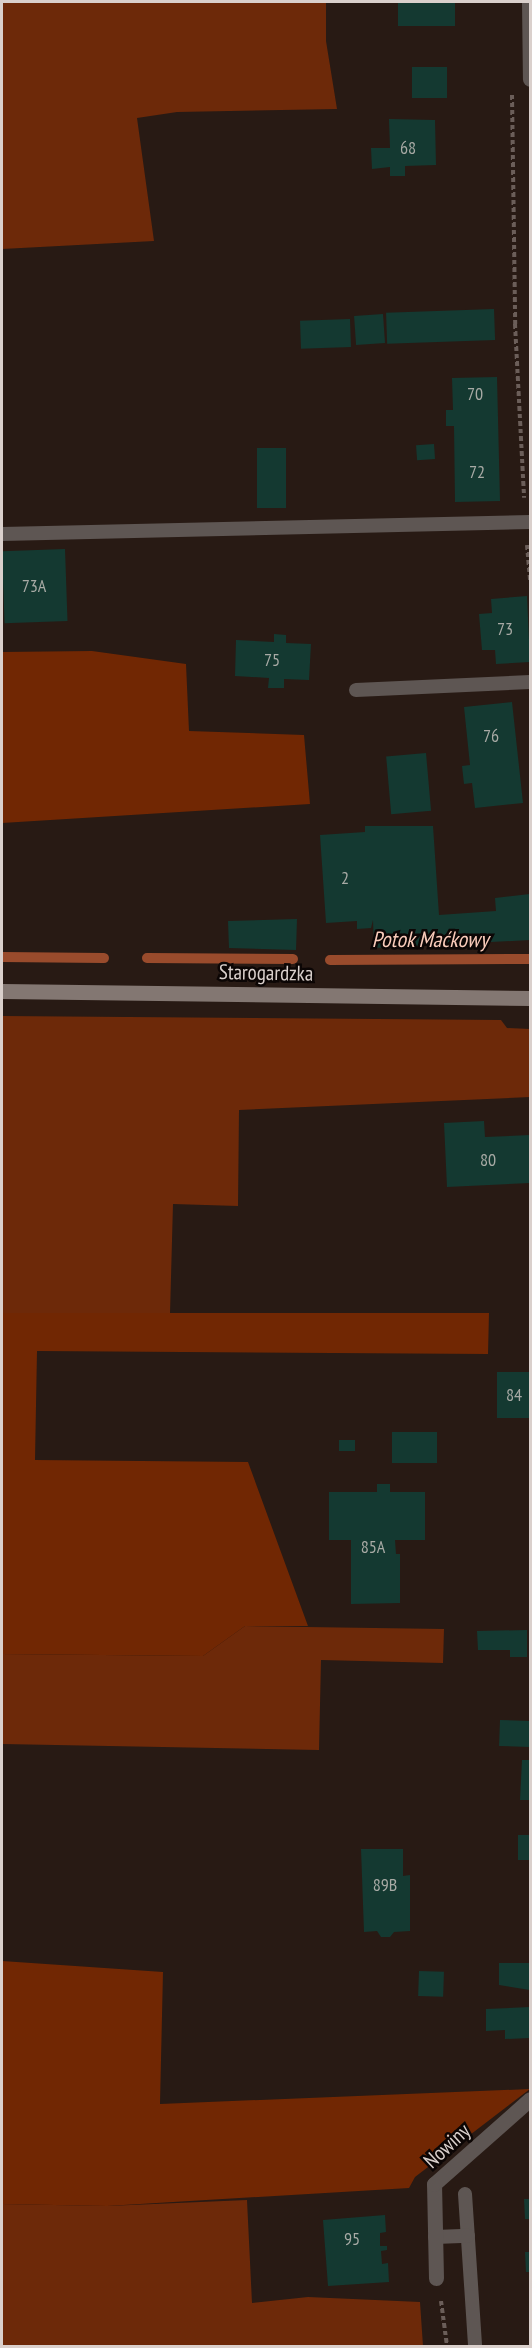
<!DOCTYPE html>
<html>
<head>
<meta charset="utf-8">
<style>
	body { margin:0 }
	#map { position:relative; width:532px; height:2348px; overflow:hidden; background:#281a14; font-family:"PT Sans Narrow",sans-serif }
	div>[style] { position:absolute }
	.green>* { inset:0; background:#6d2909 }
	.forest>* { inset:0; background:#712703 }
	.stream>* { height:10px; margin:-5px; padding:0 5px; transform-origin:5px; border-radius:5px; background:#994b2c }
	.building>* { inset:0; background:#143931; transform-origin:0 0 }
	.path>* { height:4px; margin-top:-2px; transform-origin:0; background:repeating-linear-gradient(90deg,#6b5e59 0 4.5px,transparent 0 7.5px) }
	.lane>* { height:14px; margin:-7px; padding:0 7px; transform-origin:7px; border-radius:7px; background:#5e5653 }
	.street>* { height:15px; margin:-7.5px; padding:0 7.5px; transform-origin:7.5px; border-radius:7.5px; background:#5e5653 }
	.secondary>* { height:15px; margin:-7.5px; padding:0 7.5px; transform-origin:7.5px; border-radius:7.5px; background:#837772 }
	span { translate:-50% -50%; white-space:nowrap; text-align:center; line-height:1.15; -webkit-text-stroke:5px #0c0605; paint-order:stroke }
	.number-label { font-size:18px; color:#a8aaa5 }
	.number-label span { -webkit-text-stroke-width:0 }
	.street-label { font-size:21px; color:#dad0cc }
	.water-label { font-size:22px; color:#f9cbba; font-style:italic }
	.frame { position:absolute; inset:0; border:3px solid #dad0cc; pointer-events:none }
</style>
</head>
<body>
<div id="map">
	<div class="green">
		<div style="clip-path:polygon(2px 2px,326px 2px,326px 41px,337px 109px,177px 112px,137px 118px,154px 241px,2px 249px)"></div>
		<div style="clip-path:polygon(2px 1016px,501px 1020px,507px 1028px,530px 1029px,530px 1097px,239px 1110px,238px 1206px,173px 1204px,170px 1314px,2px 1313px)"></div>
		<div style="clip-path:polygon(245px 1626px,444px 1629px,443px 1663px,321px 1660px,319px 1750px,2px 1744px,2px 1654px,203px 1656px)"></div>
		<div style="clip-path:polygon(247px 2200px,252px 2303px,308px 2297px,420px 2302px,423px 2346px,2px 2346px,2px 2204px,107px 2206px)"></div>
	</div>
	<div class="forest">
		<div style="clip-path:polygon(92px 651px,186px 664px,189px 731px,304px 735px,310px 804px,2px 823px,2px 652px)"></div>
		<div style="clip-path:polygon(2px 1313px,489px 1313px,488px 1354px,37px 1351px,35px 1460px,248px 1462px,308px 1626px,245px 1626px,203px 1656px,2px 1654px)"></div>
		<div style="clip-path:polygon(2px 1961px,163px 1972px,160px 2104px,530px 2089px,415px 2177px,409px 2188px,107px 2206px,2px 2204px)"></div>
	</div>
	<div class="stream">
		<div style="left:2px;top:957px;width:102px;rotate:0.6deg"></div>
		<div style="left:147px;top:958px;width:146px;rotate:0.4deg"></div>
		<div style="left:330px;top:960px;width:200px;rotate:-0.3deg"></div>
	</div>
	<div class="building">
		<div style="left:398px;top:2px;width:57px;height:24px"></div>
		<div style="left:447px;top:67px;width:31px;height:35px;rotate:90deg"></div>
		<div style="clip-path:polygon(389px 119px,435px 120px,436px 165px,405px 166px,405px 176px,390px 176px,390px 167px,372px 169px,371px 148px,390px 148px)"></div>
		<div style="left:494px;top:309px;width:31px;height:108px;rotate:88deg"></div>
		<div style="left:383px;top:314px;width:29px;height:29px;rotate:86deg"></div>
		<div style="left:350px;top:319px;width:28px;height:50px;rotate:88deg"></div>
		<div style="clip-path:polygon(497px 377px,500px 501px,455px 502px,454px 426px,446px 426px,446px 410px,453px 410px,452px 378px)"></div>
		<div style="left:434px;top:444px;width:15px;height:18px;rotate:86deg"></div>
		<div style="left:257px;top:448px;width:29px;height:60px"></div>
		<div style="left:65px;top:549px;width:72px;height:63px;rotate:88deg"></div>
		<div style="clip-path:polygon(527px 596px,530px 662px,496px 664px,495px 650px,482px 650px,479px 614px,492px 613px,491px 599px)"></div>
		<div style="clip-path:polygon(274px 634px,286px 635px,286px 643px,311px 644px,309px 680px,284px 679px,284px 688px,268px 688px,269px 678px,235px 676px,236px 640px,274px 642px)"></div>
		<div style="clip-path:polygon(512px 702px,523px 803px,475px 808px,472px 783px,464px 784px,462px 766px,470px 765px,464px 707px)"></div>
		<div style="left:426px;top:753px;width:58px;height:40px;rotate:85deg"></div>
		<div style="clip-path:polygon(365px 826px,433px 826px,439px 915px,496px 911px,495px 898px,530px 894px,530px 940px,374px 948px,373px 920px,371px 928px,357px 929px,357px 921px,326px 923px,320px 835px,365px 832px)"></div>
		<div style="clip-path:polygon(297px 919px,296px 950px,229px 948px,228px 921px)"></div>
		<div style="clip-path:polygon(484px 1121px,485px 1137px,530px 1135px,530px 1183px,447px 1187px,444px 1123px)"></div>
		<div style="left:497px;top:1372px;width:33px;height:46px"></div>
		<div style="left:392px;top:1432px;width:45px;height:31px"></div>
		<div style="left:339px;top:1440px;width:16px;height:11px"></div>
		<div style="clip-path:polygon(377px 1484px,390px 1484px,390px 1492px,425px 1492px,425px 1540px,395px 1540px,396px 1554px,400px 1554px,400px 1603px,351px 1604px,351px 1540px,329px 1540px,329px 1492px,377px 1492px)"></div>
		<div style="clip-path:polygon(527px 1630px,527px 1657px,510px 1657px,510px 1650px,478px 1650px,477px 1631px)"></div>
		<div style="left:500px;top:1720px;width:30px;height:26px;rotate:2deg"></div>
		<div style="clip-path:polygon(522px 1760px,530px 1760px,530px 1800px,520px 1800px)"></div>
		<div style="left:518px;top:1835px;width:12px;height:25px"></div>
		<div style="clip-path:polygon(361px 1849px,403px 1849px,403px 1876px,410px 1875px,410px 1931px,394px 1932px,390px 1937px,381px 1937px,377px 1931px,364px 1932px)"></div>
		<div style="clip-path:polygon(499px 1963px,530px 1963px,530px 1990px,499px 1985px)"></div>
		<div style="left:419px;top:1971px;width:25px;height:25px;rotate:2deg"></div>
		<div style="clip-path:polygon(530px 2007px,530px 2038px,505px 2039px,505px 2030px,486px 2031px,486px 2009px)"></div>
		<div style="clip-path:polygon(524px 2199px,530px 2199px,530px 2219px,525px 2219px)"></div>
		<div style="clip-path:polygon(385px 2215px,386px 2232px,380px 2233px,380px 2246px,387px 2246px,387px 2250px,381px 2251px,382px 2264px,388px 2263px,389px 2282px,328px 2286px,323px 2220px)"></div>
		<div style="clip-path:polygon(525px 2252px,530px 2252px,530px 2272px,526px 2272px)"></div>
	</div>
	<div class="path">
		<div style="left:512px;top:95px;width:229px;rotate:89.2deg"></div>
		<div style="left:515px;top:324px;width:174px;rotate:87deg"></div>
		<div style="left:527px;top:545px;width:35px;rotate:85deg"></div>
		<div style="left:441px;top:2301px;width:45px;rotate:82.4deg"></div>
	</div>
	<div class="lane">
		<div style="left:2px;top:534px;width:528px;rotate:-1.3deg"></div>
		<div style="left:356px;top:690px;width:174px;rotate:-2.6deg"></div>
		<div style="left:465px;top:2194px;width:152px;rotate:86.2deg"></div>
		<div style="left:435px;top:2237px;width:33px;rotate:-2deg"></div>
	</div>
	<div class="street">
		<div style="left:529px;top:2px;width:77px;rotate:89.3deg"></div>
		<div style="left:436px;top:2278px;width:94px;rotate:-91.2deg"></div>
		<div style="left:434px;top:2184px;width:128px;rotate:-41.5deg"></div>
	</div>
	<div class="secondary">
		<div style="left:2px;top:991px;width:528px;rotate:0.76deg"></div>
	</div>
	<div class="number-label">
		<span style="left:408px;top:148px">68</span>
		<span style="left:475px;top:394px">70</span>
		<span style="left:477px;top:472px">72</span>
		<span style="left:34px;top:586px">73A</span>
		<span style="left:505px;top:629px">73</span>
		<span style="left:272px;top:660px">75</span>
		<span style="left:491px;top:736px">76</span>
		<span style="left:345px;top:878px">2</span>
		<span style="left:488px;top:1160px">80</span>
		<span style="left:514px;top:1395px">84</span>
		<span style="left:373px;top:1547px">85A</span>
		<span style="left:385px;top:1885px">89B</span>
		<span style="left:352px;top:2239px">95</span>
	</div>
	<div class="street-label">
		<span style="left:266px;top:973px;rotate:1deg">Starogardzka</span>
		<span style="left:447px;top:2146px;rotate:-43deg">Nowiny</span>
	</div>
	<div class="water-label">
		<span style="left:430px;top:940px">Potok Maćkowy</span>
	</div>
	<div class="frame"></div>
</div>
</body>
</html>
